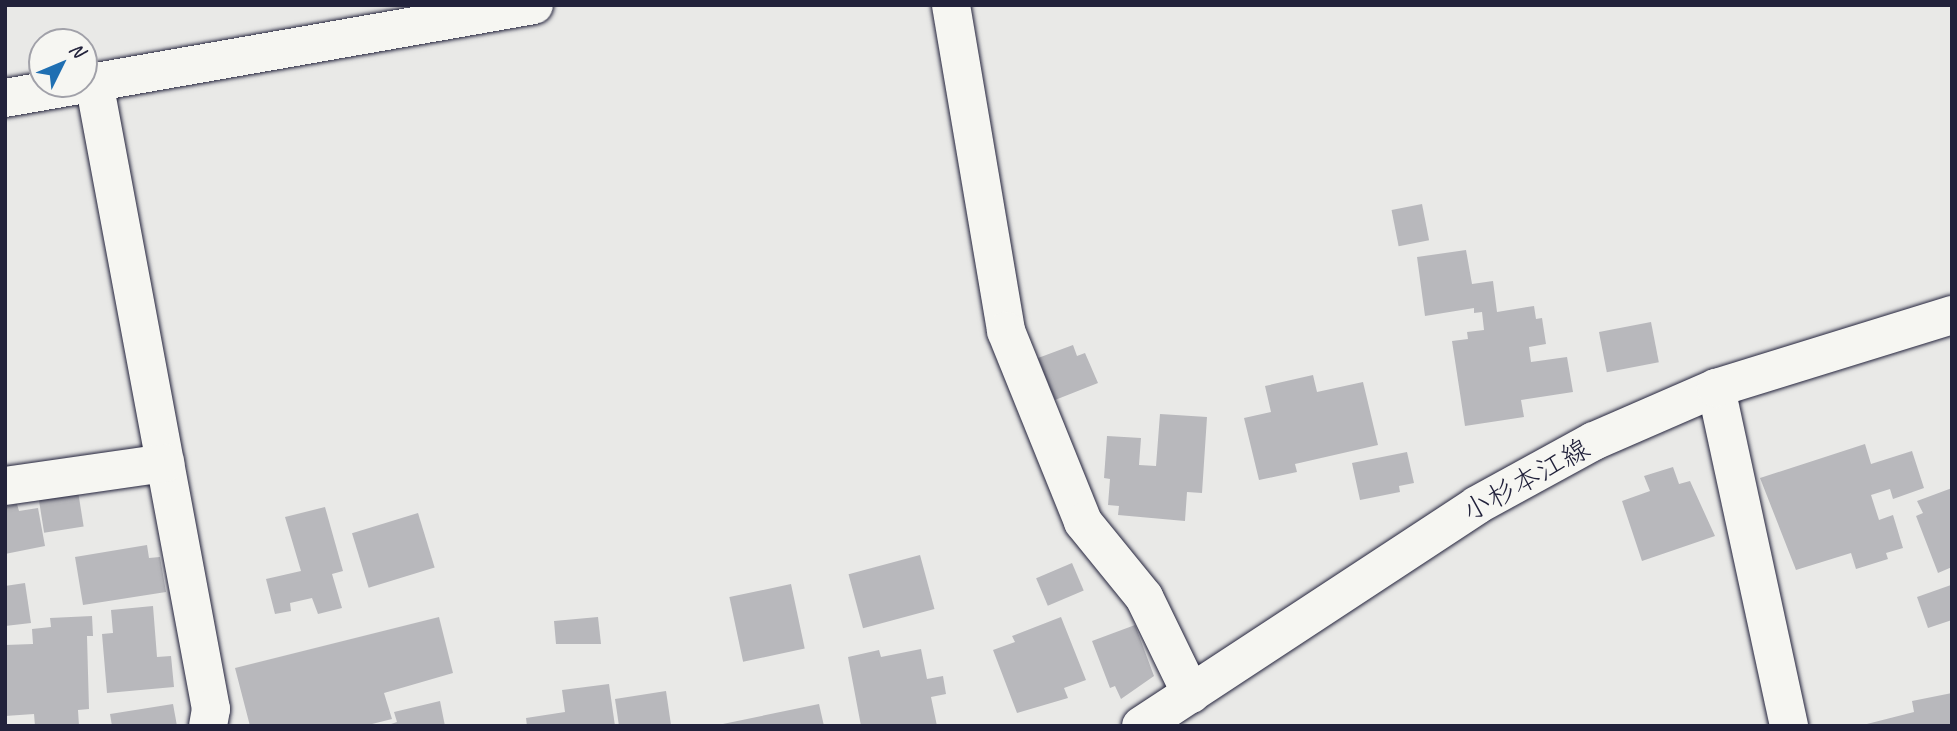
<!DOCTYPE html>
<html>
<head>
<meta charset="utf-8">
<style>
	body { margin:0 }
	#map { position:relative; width:1957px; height:731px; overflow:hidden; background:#e9e9e7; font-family:Caveat,"Klee One",sans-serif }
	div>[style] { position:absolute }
	.building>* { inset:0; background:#b8b8bc; transform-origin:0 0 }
	.roads { filter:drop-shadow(0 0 2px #22223b) drop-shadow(0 0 2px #22223b) }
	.minor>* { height:38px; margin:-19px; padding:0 19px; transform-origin:19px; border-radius:19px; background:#f6f6f2 }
	.secondary>* { height:38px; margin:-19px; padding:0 19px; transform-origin:19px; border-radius:19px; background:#f6f6f2 }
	span { translate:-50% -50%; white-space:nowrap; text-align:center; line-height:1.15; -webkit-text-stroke:5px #f6f6f2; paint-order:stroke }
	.street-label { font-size:28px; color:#22223b }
	.frame { position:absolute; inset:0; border:7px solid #22223b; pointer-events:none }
	.north { position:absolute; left:28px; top:28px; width:70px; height:70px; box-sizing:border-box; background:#f6f6f2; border:2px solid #a1a1a9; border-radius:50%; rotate:47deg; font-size:19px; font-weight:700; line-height:28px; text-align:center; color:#22223b }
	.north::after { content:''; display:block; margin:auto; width:24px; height:32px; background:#1f6fb2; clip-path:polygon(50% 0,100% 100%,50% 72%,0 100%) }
</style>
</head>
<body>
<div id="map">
	<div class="building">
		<div style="left:1422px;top:204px;width:37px;height:31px;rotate:79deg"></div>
		<div style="clip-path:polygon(1466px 250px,1472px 284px,1493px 281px,1497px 312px,1534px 306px,1536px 319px,1542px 318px,1546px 344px,1529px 347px,1531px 362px,1567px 357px,1573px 392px,1521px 400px,1524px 417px,1465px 426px,1452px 341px,1468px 339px,1467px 332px,1484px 330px,1482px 312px,1474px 313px,1474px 308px,1425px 316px,1417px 257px)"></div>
		<div style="left:1651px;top:322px;width:41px;height:53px;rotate:79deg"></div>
		<div style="clip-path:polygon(1073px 345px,1077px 356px,1085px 353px,1098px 383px,1055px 400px,1038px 358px)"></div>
		<div style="clip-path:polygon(1313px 375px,1317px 392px,1363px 382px,1378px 445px,1295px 464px,1297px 472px,1259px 480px,1244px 418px,1271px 412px,1265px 386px)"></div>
		<div style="clip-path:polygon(1160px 414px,1207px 417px,1202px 493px,1187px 492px,1185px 521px,1118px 515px,1119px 506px,1108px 505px,1110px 479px,1104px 478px,1107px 436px,1141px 438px,1139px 465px,1156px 466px)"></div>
		<div style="clip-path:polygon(1865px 444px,1871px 464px,1912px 451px,1924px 488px,1893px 499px,1890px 489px,1871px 495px,1879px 520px,1893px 515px,1903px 548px,1886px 553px,1888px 559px,1856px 569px,1851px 553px,1796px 570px,1760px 478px)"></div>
		<div style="clip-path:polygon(1407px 452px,1414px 483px,1399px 486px,1400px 492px,1360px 500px,1352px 463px)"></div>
		<div style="clip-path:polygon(1673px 467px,1679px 484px,1690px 481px,1715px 536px,1642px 561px,1622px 501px,1650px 491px,1644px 476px)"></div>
		<div style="clip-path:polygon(1952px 488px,1952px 567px,1938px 573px,1916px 516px,1923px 513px,1917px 501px)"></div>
		<div style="left:78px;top:491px;width:36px;height:40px;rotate:81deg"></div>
		<div style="clip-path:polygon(17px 504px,19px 511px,38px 508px,45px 546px,5px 554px,5px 507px)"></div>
		<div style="clip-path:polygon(325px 507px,343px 571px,332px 574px,342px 608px,318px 614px,312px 598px,290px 603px,291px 611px,275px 614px,266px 579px,301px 571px,285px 517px)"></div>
		<div style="left:418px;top:513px;width:57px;height:69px;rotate:73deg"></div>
		<div style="clip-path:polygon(147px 545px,149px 558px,160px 557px,166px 592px,83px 605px,75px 557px)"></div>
		<div style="left:920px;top:555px;width:56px;height:74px;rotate:75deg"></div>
		<div style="left:1072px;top:563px;width:30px;height:39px;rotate:67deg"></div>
		<div style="clip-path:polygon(25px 583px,31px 623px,5px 626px,5px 586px)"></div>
		<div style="left:791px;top:584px;width:66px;height:63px;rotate:78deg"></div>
		<div style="clip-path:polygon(1951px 585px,1952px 620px,1928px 628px,1917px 597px)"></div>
		<div style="clip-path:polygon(153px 606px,157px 657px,171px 656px,174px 687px,107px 693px,102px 634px,113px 633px,111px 610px)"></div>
		<div style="clip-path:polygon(92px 616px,93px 636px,87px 636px,89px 709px,78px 710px,79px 726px,35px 726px,34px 714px,5px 716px,5px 645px,33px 644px,32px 629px,51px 627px,50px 618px)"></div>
		<div style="clip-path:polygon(439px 617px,453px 673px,384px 693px,392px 719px,364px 726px,250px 726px,235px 668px)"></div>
		<div style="clip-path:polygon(598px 617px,601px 644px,556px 644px,554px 621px)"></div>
		<div style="clip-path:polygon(1061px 617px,1086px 680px,1064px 688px,1068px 698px,1017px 713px,993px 650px,1015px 642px,1012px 636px)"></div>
		<div style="clip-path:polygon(1135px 625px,1154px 676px,1121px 699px,1115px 686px,1110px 688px,1092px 641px)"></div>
		<div style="clip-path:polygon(921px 649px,927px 679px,943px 676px,946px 694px,931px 697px,937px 726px,861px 726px,848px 657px,879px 650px,881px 657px)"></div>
		<div style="clip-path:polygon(609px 684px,615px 726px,527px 726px,526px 718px,565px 712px,562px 690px)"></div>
		<div style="clip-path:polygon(666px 691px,671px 725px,619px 726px,615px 699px)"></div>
		<div style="clip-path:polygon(1952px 693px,1952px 726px,1859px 726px,1914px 712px,1912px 701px)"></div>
		<div style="clip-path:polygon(440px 701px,445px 726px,385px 726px,397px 722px,394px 712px)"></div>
		<div style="clip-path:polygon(173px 704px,177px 726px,112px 726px,110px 714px)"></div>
		<div style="clip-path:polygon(819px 704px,824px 726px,718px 726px,718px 725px)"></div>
	</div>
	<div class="roads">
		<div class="minor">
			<div style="left:951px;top:5px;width:331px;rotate:80.4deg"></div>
			<div style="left:1006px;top:331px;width:206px;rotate:68deg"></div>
			<div style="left:1083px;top:522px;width:97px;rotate:50.9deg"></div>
			<div style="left:1144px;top:597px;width:108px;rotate:64.1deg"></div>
			<div style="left:94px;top:82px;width:638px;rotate:79.43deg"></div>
			<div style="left:211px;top:709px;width:17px;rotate:100deg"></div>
			<div style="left:5px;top:98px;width:537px;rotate:-9.97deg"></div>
			<div style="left:1716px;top:388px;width:346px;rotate:77.8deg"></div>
			<div style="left:5px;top:486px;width:162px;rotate:-8.2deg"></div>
		</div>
		<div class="secondary">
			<div style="left:1141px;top:726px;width:402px;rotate:-33.3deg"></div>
			<div style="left:1477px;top:505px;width:133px;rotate:-28.7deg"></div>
			<div style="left:1594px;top:441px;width:133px;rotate:-23.5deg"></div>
			<div style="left:1716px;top:388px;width:247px;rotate:-17.2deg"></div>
		</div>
	</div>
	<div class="street-label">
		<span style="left:1526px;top:480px;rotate:-29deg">小杉本江線</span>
	</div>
	<div class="frame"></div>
	<div class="north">N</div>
</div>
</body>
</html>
